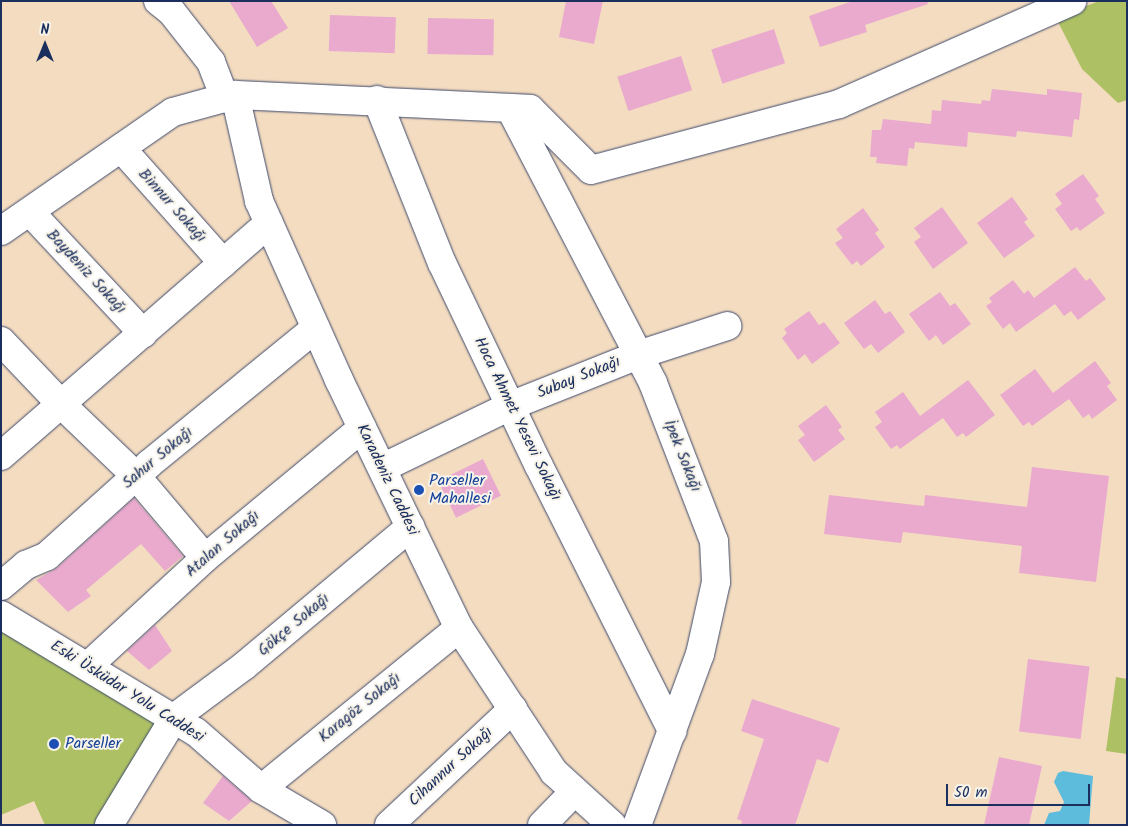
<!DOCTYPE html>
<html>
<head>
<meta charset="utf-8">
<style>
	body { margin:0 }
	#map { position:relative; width:1128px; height:826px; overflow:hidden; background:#f4dcc0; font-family:Kalam,sans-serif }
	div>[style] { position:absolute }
	.green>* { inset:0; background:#aec064 }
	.water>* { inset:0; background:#5dbbdb }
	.building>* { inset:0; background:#e9aace; transform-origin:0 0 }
	.roads { filter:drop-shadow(0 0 1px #3c496d) drop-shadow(0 0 1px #3c496d) }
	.minor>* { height:28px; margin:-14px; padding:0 14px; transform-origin:14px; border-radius:14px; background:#fff }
	.dots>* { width:14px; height:14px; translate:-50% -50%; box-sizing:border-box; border:2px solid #f7f3e8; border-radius:50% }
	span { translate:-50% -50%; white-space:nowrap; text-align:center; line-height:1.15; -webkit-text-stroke:4px #f7f3e8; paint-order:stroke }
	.street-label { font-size:16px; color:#1b2f5e }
	.transit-label { font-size:16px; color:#164399 }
	.left { translate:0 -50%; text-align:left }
	.frame { position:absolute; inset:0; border:2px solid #1b2f5e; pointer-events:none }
	.north { position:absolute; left:20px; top:20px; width:50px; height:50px; -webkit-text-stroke:4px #f7f3e8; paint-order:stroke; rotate:0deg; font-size:14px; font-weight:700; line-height:20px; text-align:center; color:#1b2f5e }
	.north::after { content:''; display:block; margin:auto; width:18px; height:22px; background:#1b2f5e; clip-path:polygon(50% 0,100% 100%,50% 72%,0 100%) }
	.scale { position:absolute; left:946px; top:784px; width:144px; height:22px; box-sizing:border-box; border:2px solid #1b2f5e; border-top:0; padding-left:6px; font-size:15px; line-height:18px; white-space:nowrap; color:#1b2f5e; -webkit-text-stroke:4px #f7f3e8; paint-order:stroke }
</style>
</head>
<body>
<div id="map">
	<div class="green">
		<div style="clip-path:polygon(1099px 1px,1127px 1px,1127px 100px,1118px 103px,1082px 69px,1056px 18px)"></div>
		<div style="clip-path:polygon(1px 625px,160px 715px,99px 825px,45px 825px,34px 801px,1px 815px)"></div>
		<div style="clip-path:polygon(1116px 677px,1127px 679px,1127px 754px,1106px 751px)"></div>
	</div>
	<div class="water">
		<div style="clip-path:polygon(1063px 771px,1093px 776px,1089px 825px,1044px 825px,1049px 813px,1060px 811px,1064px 802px,1054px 782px,1058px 773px)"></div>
	</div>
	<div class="building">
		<div style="clip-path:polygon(229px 1px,271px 1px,288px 28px,257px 47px)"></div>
		<div style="clip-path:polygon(566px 1px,603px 1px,594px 44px,559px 37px)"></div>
		<div style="clip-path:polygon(853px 1px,927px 1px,928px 4px,865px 25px,867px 32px,820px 47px,809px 16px)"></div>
		<div style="left:330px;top:15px;width:66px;height:36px;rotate:2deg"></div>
		<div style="left:428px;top:18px;width:66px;height:36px;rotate:1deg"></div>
		<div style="left:774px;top:29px;width:36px;height:66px;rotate:72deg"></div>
		<div style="left:681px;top:56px;width:36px;height:67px;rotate:72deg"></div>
		<div style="clip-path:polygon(992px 89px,1047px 95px,1047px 89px,1082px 93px,1079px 120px,1074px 119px,1072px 137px,1017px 131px,1016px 137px,968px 132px,967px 147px,915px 142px,914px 149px,909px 148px,907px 166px,876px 163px,877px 157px,870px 157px,872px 130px,881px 130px,883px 119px,931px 124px,932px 110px,941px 111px,942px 100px,981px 104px,982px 100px,990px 101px)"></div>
		<div style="clip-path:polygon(1083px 174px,1099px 196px,1095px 199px,1105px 213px,1080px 231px,1077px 227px,1071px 231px,1055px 209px,1062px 204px,1055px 194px)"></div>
		<div style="clip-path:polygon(1012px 197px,1028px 219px,1024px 222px,1035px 236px,1004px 258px,977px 223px)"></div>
		<div style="clip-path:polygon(942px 207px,968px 243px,933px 269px,914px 242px,921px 237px,914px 228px)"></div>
		<div style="clip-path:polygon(863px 208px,879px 230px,875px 233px,885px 247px,861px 266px,857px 261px,852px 265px,835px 243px,843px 238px,836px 229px)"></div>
		<div style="clip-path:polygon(1075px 267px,1086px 281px,1090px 278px,1106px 299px,1078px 320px,1071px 311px,1064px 316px,1055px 304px,1016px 332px,1010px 323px,1003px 329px,986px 306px,992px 302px,989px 298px,1013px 280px,1024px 294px,1028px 290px,1034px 298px)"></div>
		<div style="clip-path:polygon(940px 292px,950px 306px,955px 303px,971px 324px,943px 345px,936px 335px,929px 341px,909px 314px)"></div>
		<div style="clip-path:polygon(875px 300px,885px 314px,890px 311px,905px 332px,878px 353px,871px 344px,864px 349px,844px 323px)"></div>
		<div style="clip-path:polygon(809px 311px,819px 325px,824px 322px,840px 343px,812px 364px,805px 354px,798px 360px,782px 338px,787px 333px,784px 329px)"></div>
		<div style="clip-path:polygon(1095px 361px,1111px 383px,1107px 386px,1117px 400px,1092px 419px,1089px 414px,1083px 418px,1069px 399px,1032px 426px,1029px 422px,1023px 426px,1000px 395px,1035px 369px,1053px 393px)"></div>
		<div style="clip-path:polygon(968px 380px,995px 415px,966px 437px,963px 433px,957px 437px,943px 418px,900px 449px,897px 445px,891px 449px,875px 427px,882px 422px,875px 412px,903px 392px,920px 416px)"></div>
		<div style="clip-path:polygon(826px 405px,842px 427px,838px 430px,845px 439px,814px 462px,798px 440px,805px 435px,798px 426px)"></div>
		<div style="left:483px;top:459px;width:41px;height:50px;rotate:64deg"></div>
		<div style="clip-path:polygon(1032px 467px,1109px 476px,1096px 582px,1019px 573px,1022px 546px,903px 532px,901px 543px,824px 534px,829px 495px,924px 506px,925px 495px,1027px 507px)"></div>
		<div style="clip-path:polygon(134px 498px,183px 556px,165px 571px,141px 544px,86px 590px,91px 596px,68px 612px,36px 580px,57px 568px)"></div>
		<div style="clip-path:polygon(155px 625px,172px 651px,149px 670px,127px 651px)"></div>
		<div style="left:1028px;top:659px;width:62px;height:73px;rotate:7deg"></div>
		<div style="clip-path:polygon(752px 699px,840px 728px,828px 763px,817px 759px,795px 825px,741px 825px,742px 821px,737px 819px,764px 739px,741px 731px)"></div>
		<div style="clip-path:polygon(999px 757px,1042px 766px,1029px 825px,984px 825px)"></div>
		<div style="clip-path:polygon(223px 776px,252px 801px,229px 821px,203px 803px)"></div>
	</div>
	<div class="roads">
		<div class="minor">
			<div style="left:158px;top:1px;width:16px;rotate:38deg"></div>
			<div style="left:171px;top:11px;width:65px;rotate:51.9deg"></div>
			<div style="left:211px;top:62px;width:39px;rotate:69deg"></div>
			<div style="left:235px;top:95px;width:109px;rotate:77.2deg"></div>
			<div style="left:259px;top:201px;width:196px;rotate:65.9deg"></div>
			<div style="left:339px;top:380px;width:276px;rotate:64.2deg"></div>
			<div style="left:459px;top:628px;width:173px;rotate:56.6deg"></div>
			<div style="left:554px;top:772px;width:79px;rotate:42.4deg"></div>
			<div style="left:377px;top:100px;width:175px;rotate:68.3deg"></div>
			<div style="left:442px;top:263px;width:225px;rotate:64.5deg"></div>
			<div style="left:539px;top:466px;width:297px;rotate:63.3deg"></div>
			<div style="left:510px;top:108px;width:310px;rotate:62.5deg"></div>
			<div style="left:653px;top:383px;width:169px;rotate:68.9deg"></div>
			<div style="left:714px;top:541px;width:41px;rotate:87.2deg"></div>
			<div style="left:716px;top:582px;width:74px;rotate:102.5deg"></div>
			<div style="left:700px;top:654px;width:182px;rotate:110.2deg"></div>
			<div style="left:121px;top:148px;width:154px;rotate:48.4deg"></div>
			<div style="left:30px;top:212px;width:166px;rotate:47deg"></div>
			<div style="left:1px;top:231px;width:209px;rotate:-34.7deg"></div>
			<div style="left:173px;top:112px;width:64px;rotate:-15.3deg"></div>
			<div style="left:235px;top:95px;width:295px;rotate:2.7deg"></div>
			<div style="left:530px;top:109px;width:86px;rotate:45deg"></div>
			<div style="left:591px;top:170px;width:257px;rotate:-14.9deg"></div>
			<div style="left:839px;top:104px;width:255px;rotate:-23.8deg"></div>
			<div style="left:1px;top:341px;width:87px;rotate:46.4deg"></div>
			<div style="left:61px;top:404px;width:104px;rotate:43.8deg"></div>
			<div style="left:136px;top:476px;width:107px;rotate:49.9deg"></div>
			<div style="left:1px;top:456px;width:355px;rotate:-41deg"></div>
			<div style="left:382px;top:468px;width:142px;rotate:-25.8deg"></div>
			<div style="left:510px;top:406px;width:138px;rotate:-21.7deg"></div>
			<div style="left:638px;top:355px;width:94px;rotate:-18deg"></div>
			<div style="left:1px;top:586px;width:33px;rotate:-40deg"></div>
			<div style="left:26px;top:565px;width:23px;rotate:-23deg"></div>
			<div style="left:47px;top:556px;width:137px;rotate:-42deg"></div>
			<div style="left:149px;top:464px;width:215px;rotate:-39.2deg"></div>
			<div style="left:1px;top:615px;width:227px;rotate:31deg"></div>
			<div style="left:196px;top:732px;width:86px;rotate:41.2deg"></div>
			<div style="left:261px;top:789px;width:71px;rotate:30.5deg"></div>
			<div style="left:88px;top:666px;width:159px;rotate:-42.7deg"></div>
			<div style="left:205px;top:558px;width:204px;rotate:-39.6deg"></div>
			<div style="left:261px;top:789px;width:255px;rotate:-39.1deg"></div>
			<div style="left:109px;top:825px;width:125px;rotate:-58.7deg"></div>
			<div style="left:174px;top:718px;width:87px;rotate:-36.6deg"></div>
			<div style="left:244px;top:666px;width:217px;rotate:-39.9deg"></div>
			<div style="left:389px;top:825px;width:170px;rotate:-43.1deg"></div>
			<div style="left:542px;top:825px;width:47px;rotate:-45.9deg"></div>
		</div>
	</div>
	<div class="dots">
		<div style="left:419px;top:490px;background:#1a4fb4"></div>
		<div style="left:54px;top:744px;background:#1a4fb4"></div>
	</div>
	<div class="street-label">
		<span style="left:172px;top:206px;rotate:48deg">Binnur Sokağı</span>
		<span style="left:86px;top:272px;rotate:47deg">Baydeniz Sokağı</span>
		<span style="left:579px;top:378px;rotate:-22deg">Subay Sokağı</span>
		<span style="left:517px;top:419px;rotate:64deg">Hoca Ahmet Yesevi Sokağı</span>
		<span style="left:682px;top:456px;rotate:68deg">İpek Sokağı</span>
		<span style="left:158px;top:458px;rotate:-40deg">Sahur Sokağı</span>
		<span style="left:387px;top:480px;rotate:64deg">Karadeniz Caddesi</span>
		<span style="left:223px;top:544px;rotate:-41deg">Atalan Sokağı</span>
		<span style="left:294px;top:625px;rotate:-40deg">Gökçe Sokağı</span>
		<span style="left:127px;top:692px;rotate:32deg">Eski Üsküdar Yolu Caddesi</span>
		<span style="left:360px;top:708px;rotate:-39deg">Karagöz Sokağı</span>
		<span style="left:451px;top:767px;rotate:-43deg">Cihannur Sokağı</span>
	</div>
	<div class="transit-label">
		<span class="left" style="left:429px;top:490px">Parseller<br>Mahallesi</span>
		<span class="left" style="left:65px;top:744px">Parseller</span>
	</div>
	<div class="frame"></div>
	<div class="north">N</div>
	<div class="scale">50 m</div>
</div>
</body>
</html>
